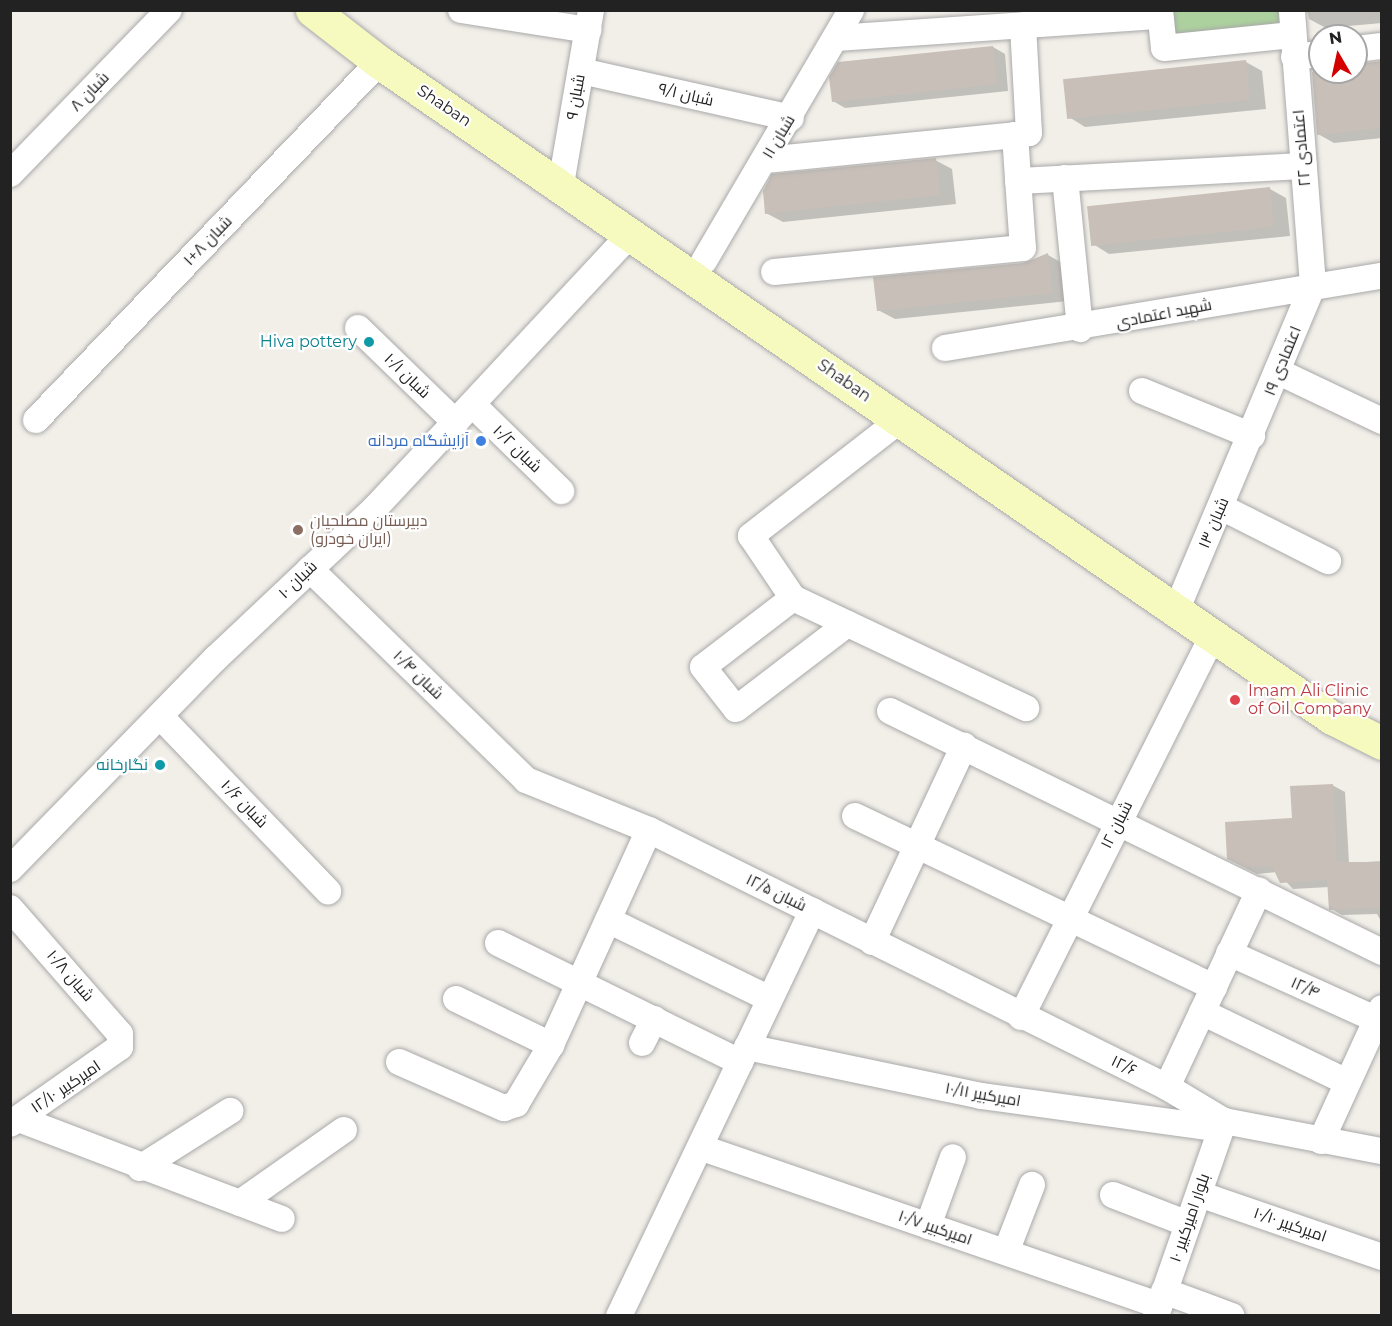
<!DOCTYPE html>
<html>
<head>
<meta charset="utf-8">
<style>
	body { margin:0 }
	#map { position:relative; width:1392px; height:1326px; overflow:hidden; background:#f2efe9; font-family:Montserrat,Cairo,sans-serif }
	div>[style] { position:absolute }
	.forest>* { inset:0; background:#add19e }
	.shadow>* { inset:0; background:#0003 }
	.building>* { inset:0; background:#c7bfb8; transform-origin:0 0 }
	.roads { filter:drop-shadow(0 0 2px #a9a9a9) drop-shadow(0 0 2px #a9a9a9) }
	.street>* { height:26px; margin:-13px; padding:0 13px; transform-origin:13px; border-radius:13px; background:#fff }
	.secondary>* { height:33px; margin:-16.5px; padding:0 16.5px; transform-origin:16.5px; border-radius:16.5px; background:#f7fabf }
	.dots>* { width:16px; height:16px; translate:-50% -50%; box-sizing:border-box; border:3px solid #fff; border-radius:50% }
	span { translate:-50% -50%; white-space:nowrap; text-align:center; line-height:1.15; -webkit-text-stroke:4.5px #fff; paint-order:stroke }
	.street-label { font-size:16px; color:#222 }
	.culture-label { font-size:16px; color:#0d838f }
	.right { translate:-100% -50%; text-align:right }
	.shop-label { font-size:16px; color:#366cbe }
	.education-label { font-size:16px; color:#785e54 }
	.left { translate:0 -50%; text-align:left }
	.health-label { font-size:16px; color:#be3a42 }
	.frame { position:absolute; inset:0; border:12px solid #222; pointer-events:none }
	.north { position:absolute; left:1308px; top:24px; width:60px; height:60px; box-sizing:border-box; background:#fff; border:2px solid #a7a7a7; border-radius:50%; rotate:351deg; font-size:16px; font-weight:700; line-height:24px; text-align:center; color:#222 }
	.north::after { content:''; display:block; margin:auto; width:21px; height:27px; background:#d40000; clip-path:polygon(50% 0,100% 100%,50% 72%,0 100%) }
</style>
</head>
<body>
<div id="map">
	<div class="forest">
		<div style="clip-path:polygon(1164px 11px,1284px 11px,1286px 23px,1167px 38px)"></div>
	</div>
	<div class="shadow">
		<div style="clip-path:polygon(1307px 10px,1382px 10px,1382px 23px,1326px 28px,1309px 19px)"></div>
		<div style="clip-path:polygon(993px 47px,1005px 54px,1008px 91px,845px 108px,833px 101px)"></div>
		<div style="clip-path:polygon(1246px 62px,1262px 71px,1266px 109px,1085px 127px,1069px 117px)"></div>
		<div style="clip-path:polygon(1382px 62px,1382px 138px,1334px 143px,1318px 134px,1313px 71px,1356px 72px,1356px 65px)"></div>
		<div style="clip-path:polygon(935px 160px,952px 169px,956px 204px,783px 222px,766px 213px)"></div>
		<div style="clip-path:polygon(1270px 189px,1286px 198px,1290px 236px,1109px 254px,1093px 244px)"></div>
		<div style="clip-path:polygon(1048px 255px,1064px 264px,1068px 301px,895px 319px,878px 310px)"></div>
		<div style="clip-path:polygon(1332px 785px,1345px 792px,1349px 863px,1382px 861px,1382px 923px,1377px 914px,1342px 915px,1330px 908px,1329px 887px,1293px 889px,1277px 872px,1257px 874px,1241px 866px)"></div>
	</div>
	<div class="building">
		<div style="clip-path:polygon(993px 46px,997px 84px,832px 102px,829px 77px,838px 62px)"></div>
		<div style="left:1246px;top:60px;width:40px;height:184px;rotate:84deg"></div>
		<div style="clip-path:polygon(1382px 61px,1382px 128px,1317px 135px,1312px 72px,1356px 72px,1356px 64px)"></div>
		<div style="clip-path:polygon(936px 158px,940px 195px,765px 214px,763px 191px,772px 174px)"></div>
		<div style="left:1270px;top:187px;width:40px;height:184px;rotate:84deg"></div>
		<div style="clip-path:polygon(1048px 253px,1052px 293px,877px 311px,873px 277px,1024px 263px)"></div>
		<div style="clip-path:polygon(1333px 784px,1337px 862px,1382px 862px,1382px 907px,1329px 910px,1327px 880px,1280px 883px,1272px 866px,1243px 867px,1227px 859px,1225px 822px,1292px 818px,1290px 786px)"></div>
	</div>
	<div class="roads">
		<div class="street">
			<div style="left:461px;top:10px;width:129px;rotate:8.9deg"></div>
			<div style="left:1160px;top:10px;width:38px;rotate:84deg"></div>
			<div style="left:1164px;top:48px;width:129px;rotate:-5.8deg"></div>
			<div style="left:836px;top:38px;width:325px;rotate:-3.9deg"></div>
			<div style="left:1356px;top:49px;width:26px;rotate:-7deg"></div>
			<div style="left:1294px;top:57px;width:26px;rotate:-7deg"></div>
			<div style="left:581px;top:71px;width:215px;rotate:12.6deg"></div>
			<div style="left:1015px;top:135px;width:14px;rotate:-8deg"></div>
			<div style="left:1029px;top:133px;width:108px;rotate:-93.2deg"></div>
			<div style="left:766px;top:160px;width:250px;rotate:-5.7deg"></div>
			<div style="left:1015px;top:135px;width:113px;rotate:86deg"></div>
			<div style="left:1023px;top:248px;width:250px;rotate:174.5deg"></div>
			<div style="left:10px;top:174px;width:228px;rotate:-45.9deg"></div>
			<div style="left:1065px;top:178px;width:152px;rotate:84.3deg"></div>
			<div style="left:1018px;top:181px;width:286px;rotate:-3deg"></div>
			<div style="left:561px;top:184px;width:177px;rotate:-80.2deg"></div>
			<div style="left:704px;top:261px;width:291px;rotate:-59.6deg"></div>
			<div style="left:358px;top:328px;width:136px;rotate:44.1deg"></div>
			<div style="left:945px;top:348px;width:443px;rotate:-9.4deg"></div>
			<div style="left:1279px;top:372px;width:114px;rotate:25.4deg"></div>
			<div style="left:1142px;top:391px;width:119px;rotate:22.2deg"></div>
			<div style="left:474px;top:406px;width:122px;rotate:44.3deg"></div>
			<div style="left:36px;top:420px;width:496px;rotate:-46.2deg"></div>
			<div style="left:900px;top:420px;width:189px;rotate:142.1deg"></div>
			<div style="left:751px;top:536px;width:75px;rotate:55.9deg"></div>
			<div style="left:793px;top:598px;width:258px;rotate:25.3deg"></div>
			<div style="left:1221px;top:507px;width:120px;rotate:26.8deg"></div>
			<div style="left:310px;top:569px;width:302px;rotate:44.3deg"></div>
			<div style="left:526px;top:780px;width:133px;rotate:22.1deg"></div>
			<div style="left:649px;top:830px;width:578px;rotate:26.39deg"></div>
			<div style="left:1167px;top:1087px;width:66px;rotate:30.8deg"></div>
			<div style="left:1224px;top:1121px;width:161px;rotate:10.8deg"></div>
			<div style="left:793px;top:598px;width:113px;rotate:142.5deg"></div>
			<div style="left:703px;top:667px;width:53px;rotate:51.8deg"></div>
			<div style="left:736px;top:709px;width:140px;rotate:-37.4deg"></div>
			<div style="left:1176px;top:611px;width:354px;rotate:-67.2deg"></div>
			<div style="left:1313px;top:285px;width:276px;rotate:-94.4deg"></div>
			<div style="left:890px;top:711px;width:548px;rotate:26.1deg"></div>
			<div style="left:160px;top:716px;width:243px;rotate:46.2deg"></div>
			<div style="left:855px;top:816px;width:398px;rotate:25.5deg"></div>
			<div style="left:10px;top:869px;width:295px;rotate:-45.7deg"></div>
			<div style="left:216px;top:658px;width:220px;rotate:-43.3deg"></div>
			<div style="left:376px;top:507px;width:374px;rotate:-47deg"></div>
			<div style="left:10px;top:908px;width:167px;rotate:48.9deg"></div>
			<div style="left:120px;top:1034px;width:13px;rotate:90deg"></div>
			<div style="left:120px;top:1047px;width:134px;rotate:145deg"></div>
			<div style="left:608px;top:920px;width:180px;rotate:26deg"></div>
			<div style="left:872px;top:942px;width:217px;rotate:-64.9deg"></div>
			<div style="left:498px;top:943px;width:270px;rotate:26.2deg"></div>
			<div style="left:1229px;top:953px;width:168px;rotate:24.3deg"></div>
			<div style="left:456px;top:999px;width:106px;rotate:25.8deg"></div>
			<div style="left:1202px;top:1012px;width:161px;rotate:25.8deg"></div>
			<div style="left:1021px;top:1017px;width:429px;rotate:-63.3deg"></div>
			<div style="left:642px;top:1043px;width:27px;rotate:-63deg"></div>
			<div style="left:747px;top:1047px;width:239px;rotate:11.8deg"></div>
			<div style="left:981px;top:1096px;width:242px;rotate:7.8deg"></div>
			<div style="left:399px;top:1062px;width:115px;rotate:23.7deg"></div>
			<div style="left:504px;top:1108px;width:13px;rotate:-18deg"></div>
			<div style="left:516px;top:1104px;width:69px;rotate:-59.3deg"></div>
			<div style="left:551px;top:1045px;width:236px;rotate:-65.5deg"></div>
			<div style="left:1167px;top:1087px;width:217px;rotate:-64.9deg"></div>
			<div style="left:19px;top:1119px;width:281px;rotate:20.8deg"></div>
			<div style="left:1321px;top:1141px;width:146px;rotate:-65.4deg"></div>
			<div style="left:711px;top:1151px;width:474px;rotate:19deg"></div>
			<div style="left:140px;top:1168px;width:107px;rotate:-32.3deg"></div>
			<div style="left:1199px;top:1194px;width:194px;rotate:19deg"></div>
			<div style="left:1113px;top:1195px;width:80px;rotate:21.1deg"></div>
			<div style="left:240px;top:1203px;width:127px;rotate:-35.1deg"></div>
			<div style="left:928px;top:1226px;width:73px;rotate:-70.1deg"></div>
			<div style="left:1006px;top:1252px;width:72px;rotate:-68.8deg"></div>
			<div style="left:1164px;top:1291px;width:72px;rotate:20.2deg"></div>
			<div style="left:619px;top:1316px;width:449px;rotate:-64.5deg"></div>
			<div style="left:1156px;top:1316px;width:207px;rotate:-70.8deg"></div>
		</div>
		<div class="secondary">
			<div style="left:312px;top:10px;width:85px;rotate:37.8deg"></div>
			<div style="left:379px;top:62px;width:1157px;rotate:34.54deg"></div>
			<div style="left:1332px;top:718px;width:56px;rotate:26.6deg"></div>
		</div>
	</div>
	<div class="dots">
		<div style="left:369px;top:342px;background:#0f9aa8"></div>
		<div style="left:481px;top:441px;background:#3f7fe0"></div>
		<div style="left:298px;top:530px;background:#8d6e63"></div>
		<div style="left:1235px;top:700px;background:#e0444e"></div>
		<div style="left:160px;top:765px;background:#0f9aa8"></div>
	</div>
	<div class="street-label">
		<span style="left:90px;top:92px;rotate:-46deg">۸ شبان</span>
		<span style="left:686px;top:95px;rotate:13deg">۹/۱ شبان</span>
		<span style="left:576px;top:97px;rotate:-80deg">۹ شبان</span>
		<span style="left:444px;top:106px;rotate:34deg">Shaban</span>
		<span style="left:779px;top:137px;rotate:-59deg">۱۱ شبان</span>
		<span style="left:1302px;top:148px;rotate:-95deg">۲۲ اعتمادی</span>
		<span style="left:208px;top:241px;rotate:-46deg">۱+۸ شبان</span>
		<span style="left:1164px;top:314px;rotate:-11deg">شهید اعتمادی</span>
		<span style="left:1283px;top:361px;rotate:-68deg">۱۹ اعتمادی</span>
		<span style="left:407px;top:376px;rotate:44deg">۱۰/۱ شبان</span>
		<span style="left:844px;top:381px;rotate:35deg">Shaban</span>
		<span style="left:517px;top:449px;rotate:44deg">۱۰/۲ شبان</span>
		<span style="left:1214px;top:523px;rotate:-67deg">۱۳ شبان</span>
		<span style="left:298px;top:580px;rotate:-44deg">۱۰ شبان</span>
		<span style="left:418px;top:675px;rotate:44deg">۱۰/۴ شبان</span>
		<span style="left:244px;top:804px;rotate:46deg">۱۰/۶ شبان</span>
		<span style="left:1117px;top:825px;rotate:-63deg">۱۲ شبان</span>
		<span style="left:776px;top:893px;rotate:26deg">۱۲/۵ شبان</span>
		<span style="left:70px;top:976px;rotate:49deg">۱۰/۸ شبان</span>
		<span style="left:1305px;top:988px;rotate:24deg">۱۲/۴</span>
		<span style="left:1124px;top:1066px;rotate:26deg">۱۲/۶</span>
		<span style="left:66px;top:1087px;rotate:-34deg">۱۲/۱۰ امیرکبیر</span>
		<span style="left:983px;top:1095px;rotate:10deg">۱۰/۱۱ امیرکبیر</span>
		<span style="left:1190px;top:1218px;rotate:-71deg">۱۰ بلوار امیرکبیر</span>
		<span style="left:1290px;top:1225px;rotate:19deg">۱۰/۱۰ امیرکبیر</span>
		<span style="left:935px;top:1228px;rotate:19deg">۱۰/۷ امیرکبیر</span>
	</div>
	<div class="culture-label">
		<span class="right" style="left:357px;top:342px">Hiva pottery</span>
		<span class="right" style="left:148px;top:765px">نگارخانه</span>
	</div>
	<div class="shop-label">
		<span class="right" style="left:469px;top:441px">آرایشگاه مردانه</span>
	</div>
	<div class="education-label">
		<span class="left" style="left:310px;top:530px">دبیرستان مصلحیان<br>(ایران خودرو)</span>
	</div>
	<div class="health-label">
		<span class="left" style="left:1248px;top:700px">Imam Ali Clinic<br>of Oil Company</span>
	</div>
	<div class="frame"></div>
	<div class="north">N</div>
</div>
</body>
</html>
